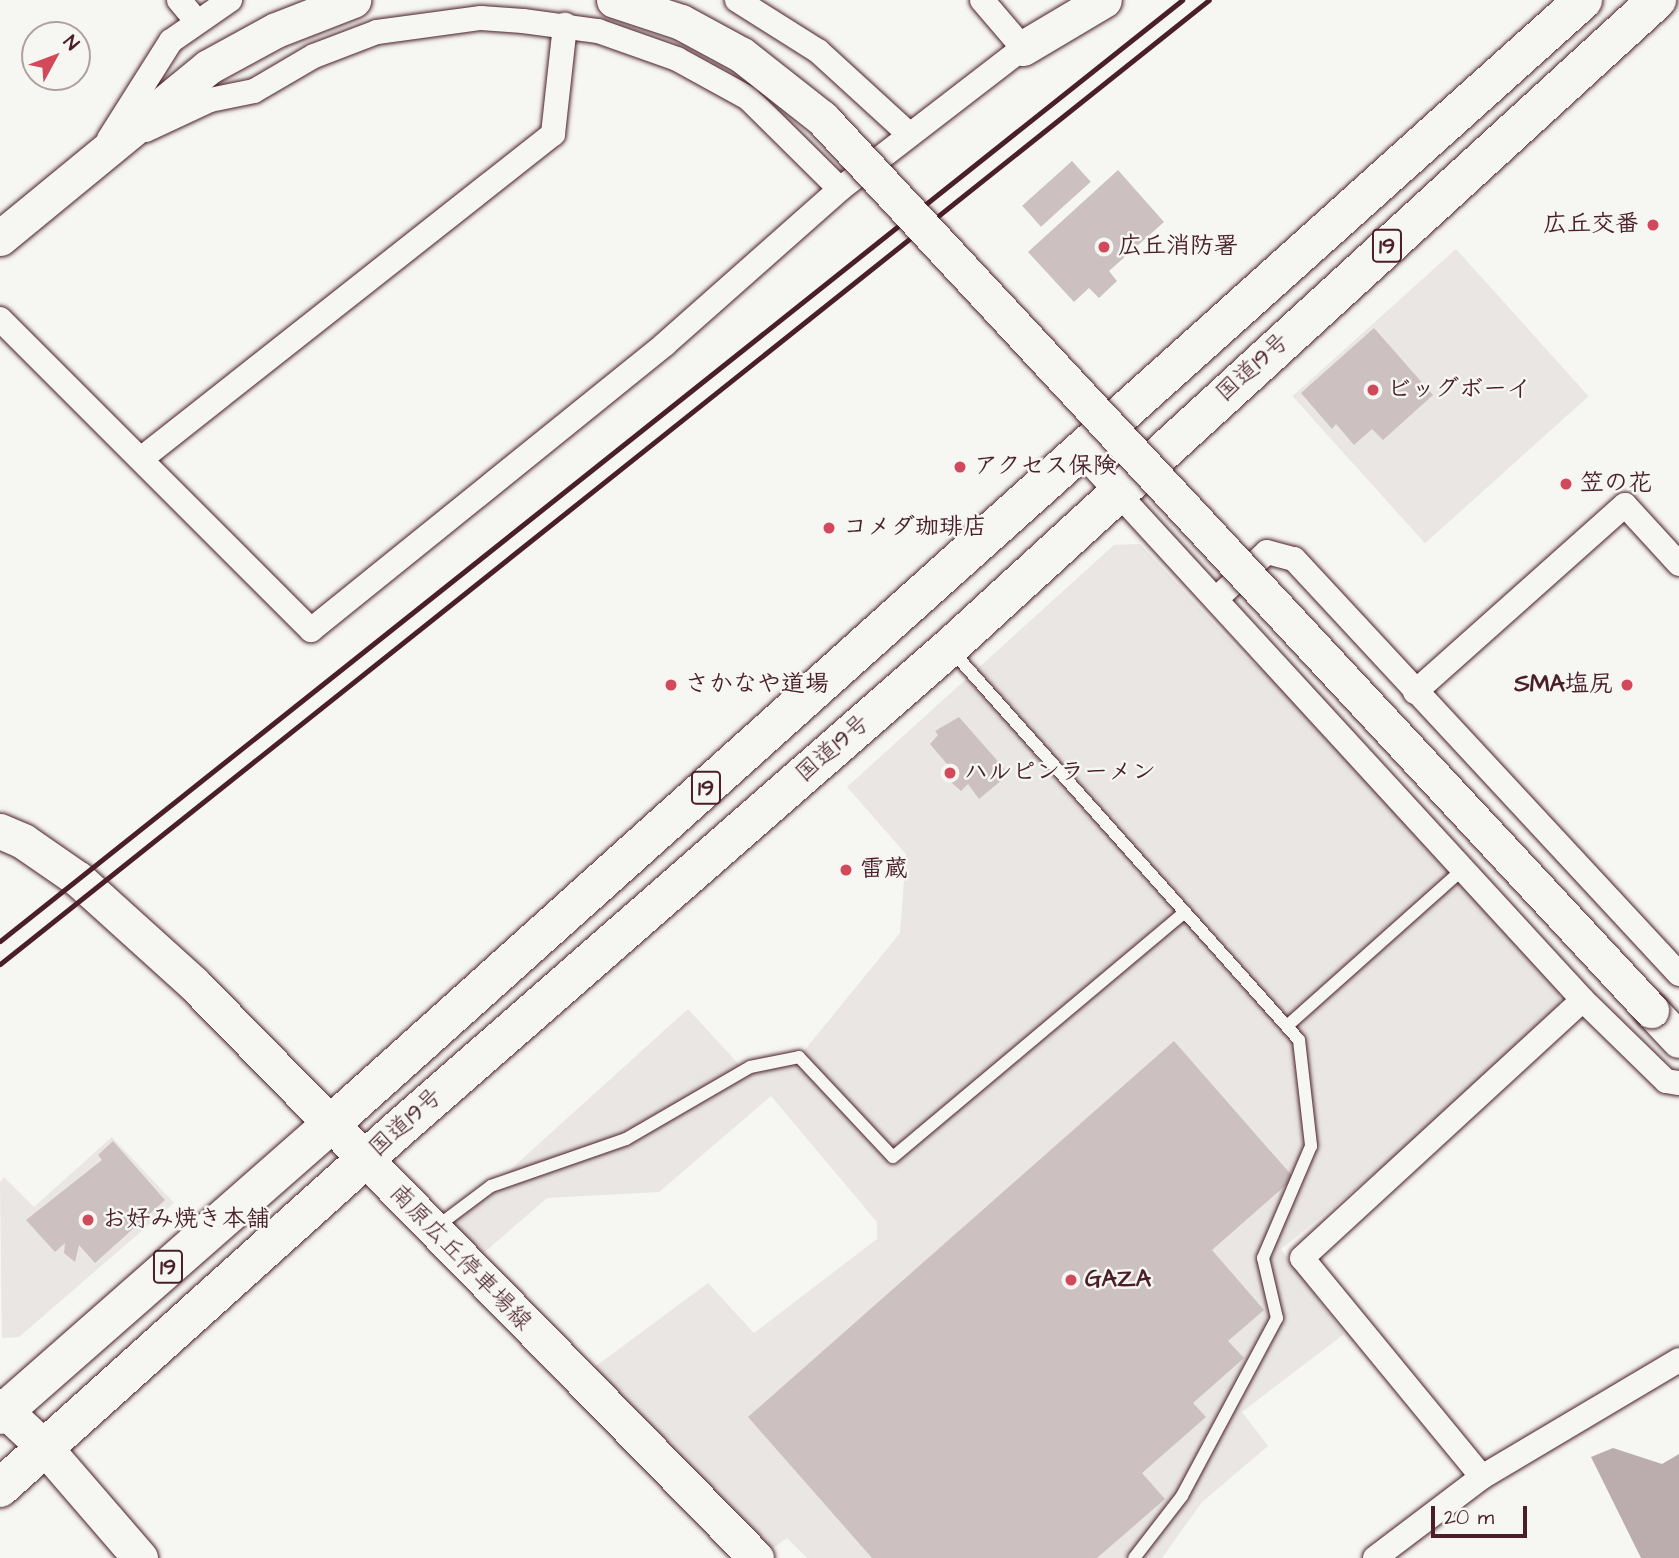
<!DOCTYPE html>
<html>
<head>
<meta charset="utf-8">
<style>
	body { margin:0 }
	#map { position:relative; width:1679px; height:1558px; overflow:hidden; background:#f6f6f2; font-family:"Architects Daughter","Klee One",sans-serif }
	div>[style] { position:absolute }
	.built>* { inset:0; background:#e9e6e3; transform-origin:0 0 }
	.water>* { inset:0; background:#bbadae }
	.building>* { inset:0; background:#ccc1c0; transform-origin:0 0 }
	.roads { filter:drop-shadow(0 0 2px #4a1f2b) drop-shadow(0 0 2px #4a1f2b) }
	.lane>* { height:12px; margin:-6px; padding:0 6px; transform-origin:6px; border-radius:6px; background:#f6f6f2 }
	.street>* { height:24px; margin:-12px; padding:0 12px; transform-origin:12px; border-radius:12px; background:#f6f6f2 }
	.secondary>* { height:35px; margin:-17.5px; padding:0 17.5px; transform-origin:17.5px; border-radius:17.5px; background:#f6f6f2 }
	.highway>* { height:38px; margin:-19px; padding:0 19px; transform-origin:19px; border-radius:19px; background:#f6f6f2 }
	.rail>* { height:5px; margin:-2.5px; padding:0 2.5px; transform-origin:2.5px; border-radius:2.5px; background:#4a1f2b }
	.bridges { filter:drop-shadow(0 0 2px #4a1f2b) drop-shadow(0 0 2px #4a1f2b) }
	.secondary-bridge>* { height:35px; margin:-17.5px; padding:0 17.5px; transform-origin:17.5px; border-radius:17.5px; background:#f6f6f2 }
	.dots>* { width:19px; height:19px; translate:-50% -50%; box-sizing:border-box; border:4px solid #f6f6f2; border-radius:50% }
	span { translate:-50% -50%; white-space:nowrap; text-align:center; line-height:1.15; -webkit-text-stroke:5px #f6f6f2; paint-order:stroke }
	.shield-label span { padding:2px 5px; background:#f6f6f2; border:2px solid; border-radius:5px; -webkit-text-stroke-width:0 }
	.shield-label { font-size:23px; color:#4a1f2b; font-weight:700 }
	.poi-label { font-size:24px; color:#4a1f2b; font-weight:700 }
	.right { translate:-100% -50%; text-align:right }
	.left { translate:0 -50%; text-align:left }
	.street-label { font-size:24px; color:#4a1f2b }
	.north { position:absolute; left:21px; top:21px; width:70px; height:70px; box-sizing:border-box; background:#f6f6f2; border:2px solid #b1a0a2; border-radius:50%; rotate:49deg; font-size:19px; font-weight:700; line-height:28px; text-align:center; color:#4a1f2b }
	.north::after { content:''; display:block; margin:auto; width:24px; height:32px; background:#d1495b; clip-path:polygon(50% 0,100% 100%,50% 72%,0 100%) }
	.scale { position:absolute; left:1431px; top:1506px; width:96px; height:32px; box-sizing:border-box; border:4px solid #4a1f2b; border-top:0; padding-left:9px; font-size:21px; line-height:24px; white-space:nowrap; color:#4a1f2b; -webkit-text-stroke:5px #f6f6f2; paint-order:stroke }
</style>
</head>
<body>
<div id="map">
	<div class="built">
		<div style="left:1456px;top:249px;width:198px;height:220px;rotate:48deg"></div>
		<div style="clip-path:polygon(1140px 544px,1246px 658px,1296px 695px,1559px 983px,1560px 1005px,1383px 1167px,1281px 1249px,1344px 1334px,1242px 1412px,1268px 1446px,1202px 1502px,1162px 1558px,807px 1558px,787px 1538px,769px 1551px,592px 1369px,708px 1283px,754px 1333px,877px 1239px,877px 1222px,771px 1096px,659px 1192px,547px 1198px,479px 1257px,447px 1227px,688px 1009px,744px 1070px,799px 1057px,900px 933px,906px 854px,847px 787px,1114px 545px)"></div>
		<div style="clip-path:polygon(112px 1137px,174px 1203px,19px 1337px,2px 1338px,0 1182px,4px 1177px,34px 1207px)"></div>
	</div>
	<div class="water">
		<div style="clip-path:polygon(1613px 1448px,1662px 1464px,1679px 1454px,1679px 1558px,1641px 1558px,1591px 1457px)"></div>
	</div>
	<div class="building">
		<div style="left:1072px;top:161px;width:28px;height:67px;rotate:48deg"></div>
		<div style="clip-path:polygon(1118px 170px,1164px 222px,1109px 271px,1117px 281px,1099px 298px,1089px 288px,1074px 302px,1028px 252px)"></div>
		<div style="clip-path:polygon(1374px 328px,1433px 395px,1383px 440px,1372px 429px,1354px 445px,1336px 424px,1332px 429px,1301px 393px)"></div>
		<div style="clip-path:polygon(959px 717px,1009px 774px,979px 799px,968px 784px,961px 791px,952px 783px,958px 777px,930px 744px,938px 735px,935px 731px)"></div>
		<div style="clip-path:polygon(1174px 1041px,1294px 1178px,1212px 1250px,1264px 1310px,1228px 1341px,1244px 1358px,1193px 1403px,1206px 1417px,1142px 1473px,1165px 1499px,1097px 1558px,872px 1558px,748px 1417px)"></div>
		<div style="clip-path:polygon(113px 1141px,165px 1200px,95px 1263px,79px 1245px,75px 1262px,64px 1253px,65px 1243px,55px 1252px,26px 1220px,102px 1160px,98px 1155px)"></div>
	</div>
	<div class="roads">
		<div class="lane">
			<div style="left:952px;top:651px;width:521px;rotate:48.27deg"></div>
			<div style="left:1299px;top:1040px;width:107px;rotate:83.5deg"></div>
			<div style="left:1311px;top:1146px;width:122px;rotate:113.2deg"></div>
			<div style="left:1263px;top:1258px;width:62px;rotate:76.9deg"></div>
			<div style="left:1277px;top:1318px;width:202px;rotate:118.1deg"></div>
			<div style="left:1182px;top:1496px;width:78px;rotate:127.7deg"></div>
			<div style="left:1287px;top:1026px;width:234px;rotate:-41.7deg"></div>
			<div style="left:435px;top:1228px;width:70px;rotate:-36.9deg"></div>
			<div style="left:491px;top:1186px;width:143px;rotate:-19.2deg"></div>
			<div style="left:626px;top:1139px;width:143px;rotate:-30.1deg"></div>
			<div style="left:750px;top:1067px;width:50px;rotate:-11.5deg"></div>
			<div style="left:799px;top:1057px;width:137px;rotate:46.8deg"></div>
			<div style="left:893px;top:1157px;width:381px;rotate:-40deg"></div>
		</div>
		<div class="street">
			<div style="left:179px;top:0;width:26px;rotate:50deg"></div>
			<div style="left:737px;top:0;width:96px;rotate:32.2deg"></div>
			<div style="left:818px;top:51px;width:123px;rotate:42.4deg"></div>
			<div style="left:146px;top:130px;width:71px;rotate:-25.1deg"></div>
			<div style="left:210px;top:100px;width:45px;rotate:-11.6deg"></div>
			<div style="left:254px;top:91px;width:69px;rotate:-30.3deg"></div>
			<div style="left:314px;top:56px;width:67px;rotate:-20.9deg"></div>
			<div style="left:377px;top:32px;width:105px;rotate:-7.7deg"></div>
			<div style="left:481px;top:18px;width:42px;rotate:4.1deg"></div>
			<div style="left:523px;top:21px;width:76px;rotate:7.6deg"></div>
			<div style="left:598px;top:31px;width:84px;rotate:19.5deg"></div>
			<div style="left:677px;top:59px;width:81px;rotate:28.8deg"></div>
			<div style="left:748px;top:98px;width:129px;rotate:44.7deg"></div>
			<div style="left:109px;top:139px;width:116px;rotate:-57.7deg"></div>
			<div style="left:171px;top:41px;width:72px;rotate:-34.8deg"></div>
			<div style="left:0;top:319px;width:440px;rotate:45deg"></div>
			<div style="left:311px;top:630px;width:455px;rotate:-38.9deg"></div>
			<div style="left:665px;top:344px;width:234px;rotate:-41.5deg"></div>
			<div style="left:840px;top:189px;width:231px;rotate:-37.6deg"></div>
			<div style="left:1023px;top:48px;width:63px;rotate:-130.5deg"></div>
			<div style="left:1081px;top:453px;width:742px;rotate:47.46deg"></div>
			<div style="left:1583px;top:1000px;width:116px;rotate:44.3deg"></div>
			<div style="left:1666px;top:1081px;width:13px;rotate:9deg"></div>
			<div style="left:141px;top:459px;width:525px;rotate:-38.27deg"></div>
			<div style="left:553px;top:134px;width:110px;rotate:-83.7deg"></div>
			<div style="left:1216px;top:599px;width:69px;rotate:-42.7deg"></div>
			<div style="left:1267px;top:552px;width:28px;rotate:15deg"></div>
			<div style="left:1294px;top:559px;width:566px;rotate:47.15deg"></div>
			<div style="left:1415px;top:692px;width:281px;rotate:-41.7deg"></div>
			<div style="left:1625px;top:505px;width:80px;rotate:47.5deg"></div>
			<div style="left:1482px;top:1477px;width:283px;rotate:-129.4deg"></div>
			<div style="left:1302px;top:1258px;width:381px;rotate:-42.6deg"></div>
			<div style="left:1375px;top:1558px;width:134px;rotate:-37.1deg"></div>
			<div style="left:1482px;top:1477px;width:229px;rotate:-30.7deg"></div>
		</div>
		<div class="secondary">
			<div style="left:1023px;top:48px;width:94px;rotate:-30.7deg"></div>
			<div style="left:0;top:238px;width:269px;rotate:-39.4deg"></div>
			<div style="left:208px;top:67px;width:77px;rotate:-28.6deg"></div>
			<div style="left:276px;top:30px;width:83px;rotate:-21.3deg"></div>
			<div style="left:0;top:831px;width:25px;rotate:23deg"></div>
			<div style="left:23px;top:841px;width:67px;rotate:34.6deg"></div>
			<div style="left:78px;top:879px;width:154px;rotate:42.1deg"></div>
			<div style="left:192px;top:982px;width:806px;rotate:45.6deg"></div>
			<div style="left:1651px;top:1010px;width:41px;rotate:47deg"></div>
			<div style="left:0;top:1406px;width:63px;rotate:43.1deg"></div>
			<div style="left:46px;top:1449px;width:144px;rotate:49.2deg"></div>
		</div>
		<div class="highway">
			<div style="left:0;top:1415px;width:442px;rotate:-41.3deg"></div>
			<div style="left:332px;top:1123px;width:1681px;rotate:-41.91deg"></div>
			<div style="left:0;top:1488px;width:540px;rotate:-42deg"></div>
			<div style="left:401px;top:1127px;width:728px;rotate:-41.16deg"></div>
			<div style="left:949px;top:648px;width:960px;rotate:-42.47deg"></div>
		</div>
	</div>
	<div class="rail">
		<div style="left:0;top:941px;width:1511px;rotate:-38.52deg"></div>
		<div style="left:0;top:964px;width:1546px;rotate:-38.57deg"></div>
	</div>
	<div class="bridges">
		<div class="secondary-bridge">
			<div style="left:614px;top:0;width:71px;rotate:18.2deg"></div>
			<div style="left:681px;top:22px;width:69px;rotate:28.4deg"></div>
			<div style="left:742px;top:55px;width:102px;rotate:38.2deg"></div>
			<div style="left:822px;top:118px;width:1218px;rotate:47.1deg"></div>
		</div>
	</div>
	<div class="dots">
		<div style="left:1653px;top:225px;background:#d1495b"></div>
		<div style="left:1104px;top:247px;background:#d1495b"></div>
		<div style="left:1373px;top:390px;background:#d1495b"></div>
		<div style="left:960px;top:467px;background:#d1495b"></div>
		<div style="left:1566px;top:484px;background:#d1495b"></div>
		<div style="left:829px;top:528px;background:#d1495b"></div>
		<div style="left:671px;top:685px;background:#d1495b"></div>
		<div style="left:1627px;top:685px;background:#d1495b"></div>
		<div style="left:950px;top:773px;background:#d1495b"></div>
		<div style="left:846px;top:870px;background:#d1495b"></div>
		<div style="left:88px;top:1220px;background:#d1495b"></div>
		<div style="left:1071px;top:1280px;background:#d1495b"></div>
	</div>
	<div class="shield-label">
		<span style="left:1387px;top:246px">19</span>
		<span style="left:706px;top:788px">19</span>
		<span style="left:168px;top:1267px">19</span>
	</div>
	<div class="poi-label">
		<span class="right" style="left:1639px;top:225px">広丘交番</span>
		<span class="left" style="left:1118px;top:247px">広丘消防署</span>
		<span class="left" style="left:1387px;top:390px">ビッグボーイ</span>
		<span class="left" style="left:974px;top:467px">アクセス保険</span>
		<span class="left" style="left:1580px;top:484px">笠の花</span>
		<span class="left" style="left:843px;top:528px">コメダ珈琲店</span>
		<span class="left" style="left:685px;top:685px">さかなや道場</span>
		<span class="right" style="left:1613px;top:685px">SMA塩尻</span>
		<span class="left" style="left:964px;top:773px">ハルピンラーメン</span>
		<span class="left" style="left:860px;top:870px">雷蔵</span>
		<span class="left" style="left:102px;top:1220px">お好み焼き本舗</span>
		<span class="left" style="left:1085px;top:1280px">GAZA</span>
	</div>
	<div class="street-label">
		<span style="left:1253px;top:368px;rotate:-42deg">国道19号</span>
		<span style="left:833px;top:749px;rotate:-41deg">国道19号</span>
		<span style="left:406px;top:1123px;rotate:-42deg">国道19号</span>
		<span style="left:460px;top:1258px;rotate:46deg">南原広丘停車場線</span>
	</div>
	<div class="north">N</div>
	<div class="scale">20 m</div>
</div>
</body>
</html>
